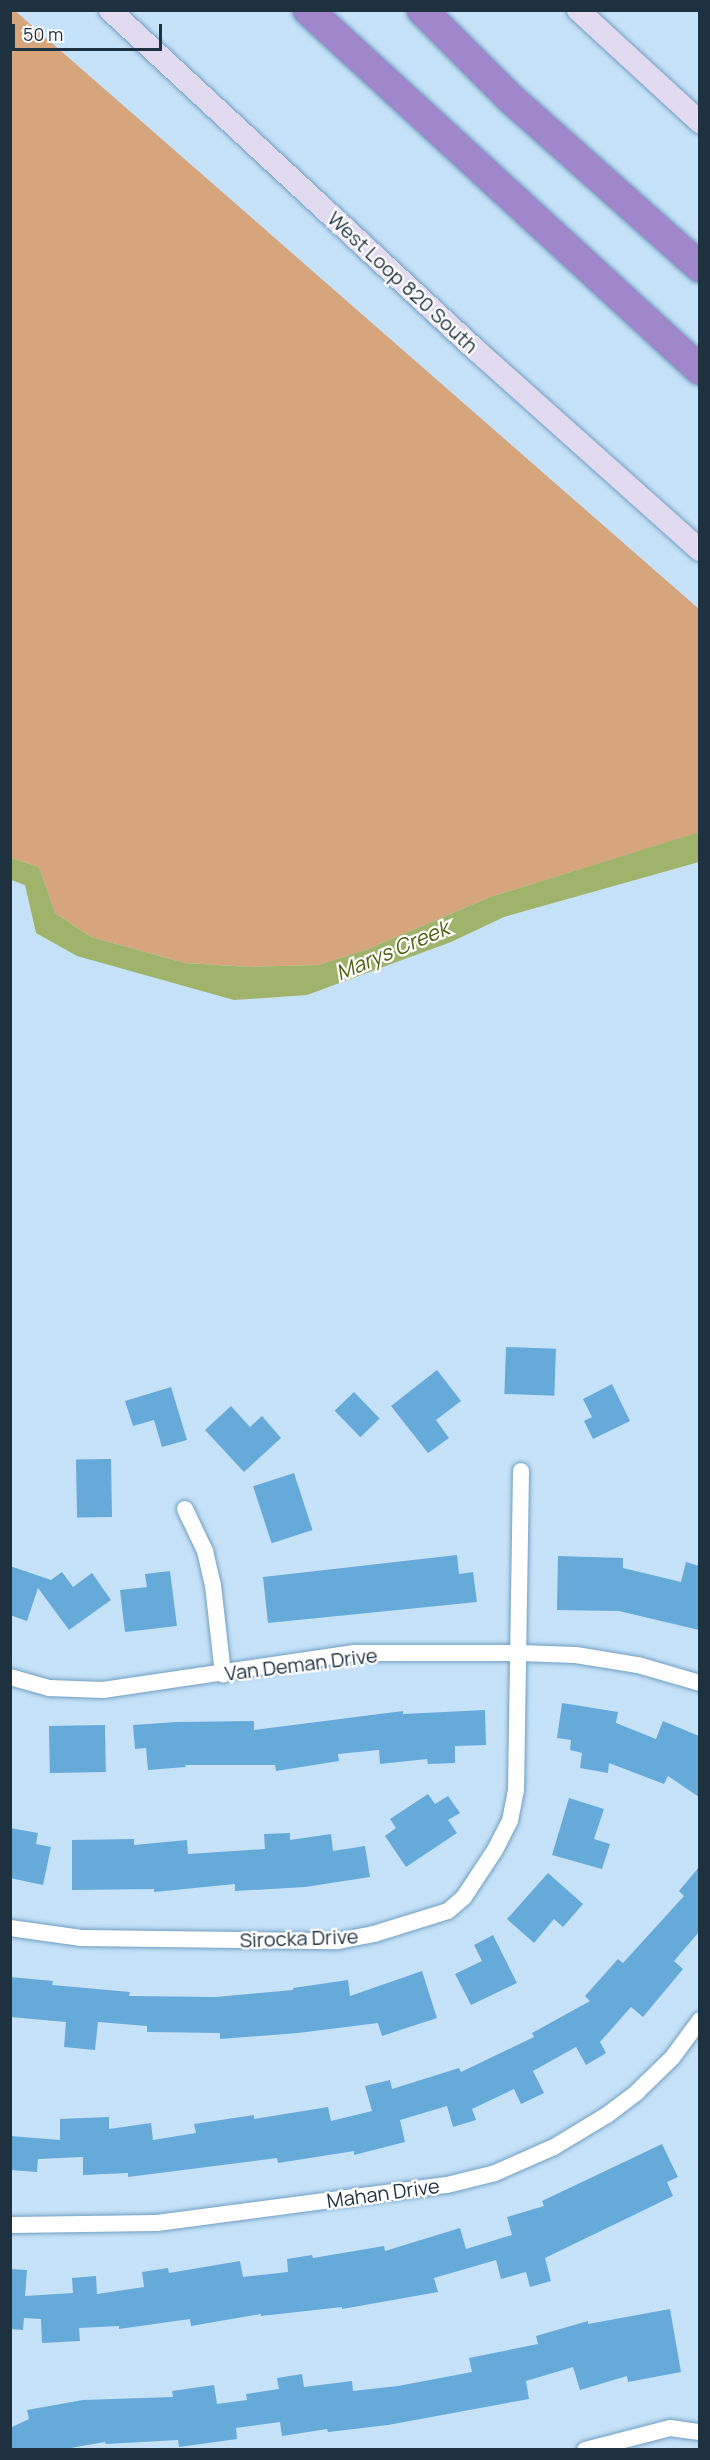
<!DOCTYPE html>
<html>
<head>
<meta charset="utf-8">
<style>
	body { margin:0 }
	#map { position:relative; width:710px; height:2460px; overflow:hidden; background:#c6e2f8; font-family:Manrope,sans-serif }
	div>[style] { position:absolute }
	.green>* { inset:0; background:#d7a57b }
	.water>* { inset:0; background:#a0b36b }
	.building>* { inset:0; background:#66aada; transform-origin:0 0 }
	.roads { filter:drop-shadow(0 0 2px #719fc1) drop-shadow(0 0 2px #719fc1) }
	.minor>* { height:16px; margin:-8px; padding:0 8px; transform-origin:8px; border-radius:8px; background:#fff }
	.secondary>* { height:22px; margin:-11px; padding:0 11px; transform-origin:11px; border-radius:11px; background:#e2dbef }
	.motorway>* { height:30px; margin:-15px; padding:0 15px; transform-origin:15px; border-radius:15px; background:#a086ca }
	span { translate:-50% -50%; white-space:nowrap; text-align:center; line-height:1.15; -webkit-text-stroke:4.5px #fff; paint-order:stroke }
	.street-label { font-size:20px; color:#1e313f }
	.water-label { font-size:21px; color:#4f600f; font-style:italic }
	.frame { position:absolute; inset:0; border:12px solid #1e313f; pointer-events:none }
	.scale { position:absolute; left:12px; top:24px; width:150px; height:27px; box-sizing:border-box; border:3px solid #1e313f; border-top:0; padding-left:8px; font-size:18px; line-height:21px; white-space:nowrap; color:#1e313f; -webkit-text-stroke:4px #fff; paint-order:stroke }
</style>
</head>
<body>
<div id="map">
	<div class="green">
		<div style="clip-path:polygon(14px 10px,699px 609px,700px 832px,490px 897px,368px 949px,318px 965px,249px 967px,185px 963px,91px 937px,55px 913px,39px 867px,11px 858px,10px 11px)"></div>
	</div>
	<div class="water">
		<div style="clip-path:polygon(699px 832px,699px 862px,504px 917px,451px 942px,307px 995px,234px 1000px,77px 956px,36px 933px,25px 885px,11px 880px,11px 858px,39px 867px,55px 913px,91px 937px,185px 963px,249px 967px,318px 965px,368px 949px,490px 897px)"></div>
	</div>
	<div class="building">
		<div style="left:506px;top:1347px;width:50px;height:47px;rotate:2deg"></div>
		<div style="clip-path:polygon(437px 1370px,461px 1401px,436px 1420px,449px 1438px,428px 1453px,391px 1406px)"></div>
		<div style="clip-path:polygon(612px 1384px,630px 1421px,593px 1439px,584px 1421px,592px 1417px,583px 1399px)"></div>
		<div style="clip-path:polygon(171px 1387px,187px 1440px,162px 1447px,154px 1420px,133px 1426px,125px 1401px)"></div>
		<div style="left:354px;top:1392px;width:37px;height:27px;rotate:46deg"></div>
		<div style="clip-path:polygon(231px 1406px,250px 1427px,262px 1416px,281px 1438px,244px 1472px,205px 1430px)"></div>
		<div style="left:111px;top:1459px;width:58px;height:35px;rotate:89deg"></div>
		<div style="left:294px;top:1473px;width:60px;height:43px;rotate:72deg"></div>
		<div style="clip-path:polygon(457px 1555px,459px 1574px,473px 1572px,477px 1602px,268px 1623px,263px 1577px)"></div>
		<div style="clip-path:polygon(558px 1556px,623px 1558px,623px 1568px,681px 1582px,686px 1562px,699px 1566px,699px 1630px,619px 1611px,557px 1610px)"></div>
		<div style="clip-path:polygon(10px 1566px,51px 1580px,62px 1572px,73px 1587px,92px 1573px,111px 1600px,69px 1630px,38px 1588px,27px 1621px,10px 1615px)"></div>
		<div style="clip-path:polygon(170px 1571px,177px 1626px,125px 1632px,120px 1590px,147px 1587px,145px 1574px)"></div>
		<div style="clip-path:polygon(562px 1703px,618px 1712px,616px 1723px,656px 1739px,663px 1721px,699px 1736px,699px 1797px,668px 1776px,664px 1784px,609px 1763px,608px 1773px,580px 1768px,582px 1753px,570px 1750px,571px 1740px,557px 1738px)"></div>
		<div style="clip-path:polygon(485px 1710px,486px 1745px,455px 1746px,455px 1763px,428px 1764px,427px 1759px,380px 1764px,379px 1750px,338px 1754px,339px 1761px,276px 1771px,275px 1765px,185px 1765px,186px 1767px,148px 1770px,146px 1748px,135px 1749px,133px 1725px,176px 1722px,254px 1721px,254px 1730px,403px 1711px,403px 1714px)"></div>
		<div style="left:105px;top:1725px;width:47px;height:56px;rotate:89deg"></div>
		<div style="clip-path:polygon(428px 1794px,435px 1804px,448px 1796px,460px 1813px,448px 1820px,457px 1833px,406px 1867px,385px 1836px,396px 1828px,390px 1819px)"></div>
		<div style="clip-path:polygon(569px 1798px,604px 1809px,594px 1839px,610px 1844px,602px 1869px,552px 1855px)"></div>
		<div style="clip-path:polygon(10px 1828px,38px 1833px,36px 1844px,51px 1847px,43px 1885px,10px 1878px)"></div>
		<div style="clip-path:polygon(290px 1833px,290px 1840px,331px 1834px,333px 1851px,365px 1846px,370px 1877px,305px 1887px,235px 1891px,235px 1884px,154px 1892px,154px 1889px,72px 1890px,72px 1840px,134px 1839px,134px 1845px,187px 1840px,188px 1854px,265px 1849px,264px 1834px)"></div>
		<div style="clip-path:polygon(699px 1867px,699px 1932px,674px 1961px,683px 1969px,643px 2017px,631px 2007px,600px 2042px,606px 2053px,586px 2065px,576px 2047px,533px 2071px,544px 2093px,521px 2104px,514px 2089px,472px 2109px,476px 2120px,453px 2127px,447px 2106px,400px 2120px,405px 2142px,354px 2155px,354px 2151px,278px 2163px,277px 2158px,128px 2177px,128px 2173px,83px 2175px,83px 2157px,38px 2159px,37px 2172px,10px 2170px,10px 2136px,60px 2140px,60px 2119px,109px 2117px,109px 2129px,151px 2123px,153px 2140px,196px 2133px,194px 2124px,254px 2115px,254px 2119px,328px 2107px,331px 2121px,372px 2111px,365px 2086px,390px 2080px,392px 2089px,459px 2068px,461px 2072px,534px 2037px,532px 2033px,590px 2001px,585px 1996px,618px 1959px,623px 1963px,684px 1896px,679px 1891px)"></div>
		<div style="clip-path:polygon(548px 1873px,583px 1904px,563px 1927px,554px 1919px,534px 1943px,507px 1919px)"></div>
		<div style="clip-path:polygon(493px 1935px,517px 1983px,471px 2005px,455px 1974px,482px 1961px,474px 1945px)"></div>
		<div style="clip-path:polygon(422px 1971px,437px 2018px,382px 2036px,378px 2023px,298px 2033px,220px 2039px,220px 2033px,147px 2032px,147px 2026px,98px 2022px,95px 2050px,64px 2047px,66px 2022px,10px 2017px,10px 1977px,53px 1981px,52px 1985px,130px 1992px,129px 1996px,216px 1997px,293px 1990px,293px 1988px,348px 1980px,350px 1996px)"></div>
		<div style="clip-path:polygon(662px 2144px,678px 2177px,667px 2182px,673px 2196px,545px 2258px,551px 2281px,530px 2287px,526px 2272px,501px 2279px,496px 2260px,434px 2278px,438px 2292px,342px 2309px,342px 2307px,261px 2316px,261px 2314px,191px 2326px,190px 2319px,119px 2329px,119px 2326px,79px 2328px,80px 2341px,42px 2343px,41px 2319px,24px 2318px,23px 2330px,10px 2329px,10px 2269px,27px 2270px,25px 2296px,73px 2293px,72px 2278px,96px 2276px,97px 2294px,144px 2287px,142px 2272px,168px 2268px,169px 2273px,240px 2261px,243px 2277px,288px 2272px,287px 2259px,312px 2255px,313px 2258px,384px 2246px,385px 2251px,460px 2228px,466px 2249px,512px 2235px,507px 2217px,544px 2206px,542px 2201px)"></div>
		<div style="clip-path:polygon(670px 2309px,681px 2372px,628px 2382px,627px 2376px,580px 2390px,573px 2367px,526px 2381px,529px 2399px,388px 2425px,328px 2432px,327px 2429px,282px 2436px,280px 2422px,236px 2428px,237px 2439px,179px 2447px,178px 2440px,106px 2444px,105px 2442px,59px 2450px,10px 2450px,10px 2428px,29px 2419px,27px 2410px,83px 2400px,173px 2397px,172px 2391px,214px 2385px,217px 2404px,247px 2400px,246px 2394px,279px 2389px,277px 2378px,302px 2374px,304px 2387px,352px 2381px,353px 2391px,398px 2386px,472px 2372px,469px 2358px,538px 2344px,536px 2336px,588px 2321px,588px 2324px)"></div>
	</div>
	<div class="roads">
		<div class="minor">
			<div style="left:185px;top:1509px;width:47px;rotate:64.5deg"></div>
			<div style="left:205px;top:1551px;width:35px;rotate:77deg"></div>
			<div style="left:213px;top:1585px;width:90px;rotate:83.6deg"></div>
			<div style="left:10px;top:1677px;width:41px;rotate:15.8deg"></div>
			<div style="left:49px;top:1688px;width:54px;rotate:2.1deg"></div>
			<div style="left:103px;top:1690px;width:254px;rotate:-8.4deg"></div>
			<div style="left:354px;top:1653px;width:166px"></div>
			<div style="left:520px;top:1653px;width:56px;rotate:2deg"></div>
			<div style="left:576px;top:1655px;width:63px;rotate:9.2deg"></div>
			<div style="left:638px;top:1665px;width:65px;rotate:16.2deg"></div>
			<div style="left:10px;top:1928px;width:72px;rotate:8deg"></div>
			<div style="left:81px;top:1938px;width:257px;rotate:0.7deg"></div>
			<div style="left:338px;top:1941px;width:37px;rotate:-11deg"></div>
			<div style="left:374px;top:1934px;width:77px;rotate:-17.3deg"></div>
			<div style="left:448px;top:1911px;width:21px;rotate:-41deg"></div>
			<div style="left:464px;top:1897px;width:56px;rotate:-56.6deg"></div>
			<div style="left:495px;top:1850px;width:33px;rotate:-63deg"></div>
			<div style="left:510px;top:1821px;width:32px;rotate:-79deg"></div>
			<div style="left:516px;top:1790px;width:319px;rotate:-89.1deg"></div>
			<div style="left:10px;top:2225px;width:147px;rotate:-0.8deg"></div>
			<div style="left:157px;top:2223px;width:292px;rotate:-7.5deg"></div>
			<div style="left:447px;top:2185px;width:49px;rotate:-14deg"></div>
			<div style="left:495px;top:2173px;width:64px;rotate:-23.8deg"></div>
			<div style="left:554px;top:2147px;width:62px;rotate:-31.1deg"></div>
			<div style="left:607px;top:2115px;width:38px;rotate:-37deg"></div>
			<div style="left:637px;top:2092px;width:49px;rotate:-44.2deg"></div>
			<div style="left:672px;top:2058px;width:47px;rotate:-53.6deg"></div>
			<div style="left:585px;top:2450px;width:88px;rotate:-14.5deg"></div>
			<div style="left:670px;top:2428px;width:30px;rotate:8deg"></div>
		</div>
		<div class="secondary">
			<div style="left:110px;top:10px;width:500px;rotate:42.9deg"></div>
			<div style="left:476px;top:350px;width:300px;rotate:41.8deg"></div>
			<div style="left:578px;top:10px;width:166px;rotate:42.6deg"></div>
		</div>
		<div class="motorway">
			<div style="left:308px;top:10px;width:532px;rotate:42.56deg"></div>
			<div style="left:422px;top:10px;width:123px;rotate:45deg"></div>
			<div style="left:509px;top:97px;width:256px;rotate:41.7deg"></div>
		</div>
	</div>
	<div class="street-label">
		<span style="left:403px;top:282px;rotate:43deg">West Loop 820 South</span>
		<span style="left:301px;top:1664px;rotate:-7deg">Van Deman Drive</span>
		<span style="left:299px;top:1938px;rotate:-2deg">Sirocka Drive</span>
		<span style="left:383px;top:2193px;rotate:-8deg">Mahan Drive</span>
	</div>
	<div class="water-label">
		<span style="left:392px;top:950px;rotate:-23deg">Marys Creek</span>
	</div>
	<div class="frame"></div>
	<div class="scale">50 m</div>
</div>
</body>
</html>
